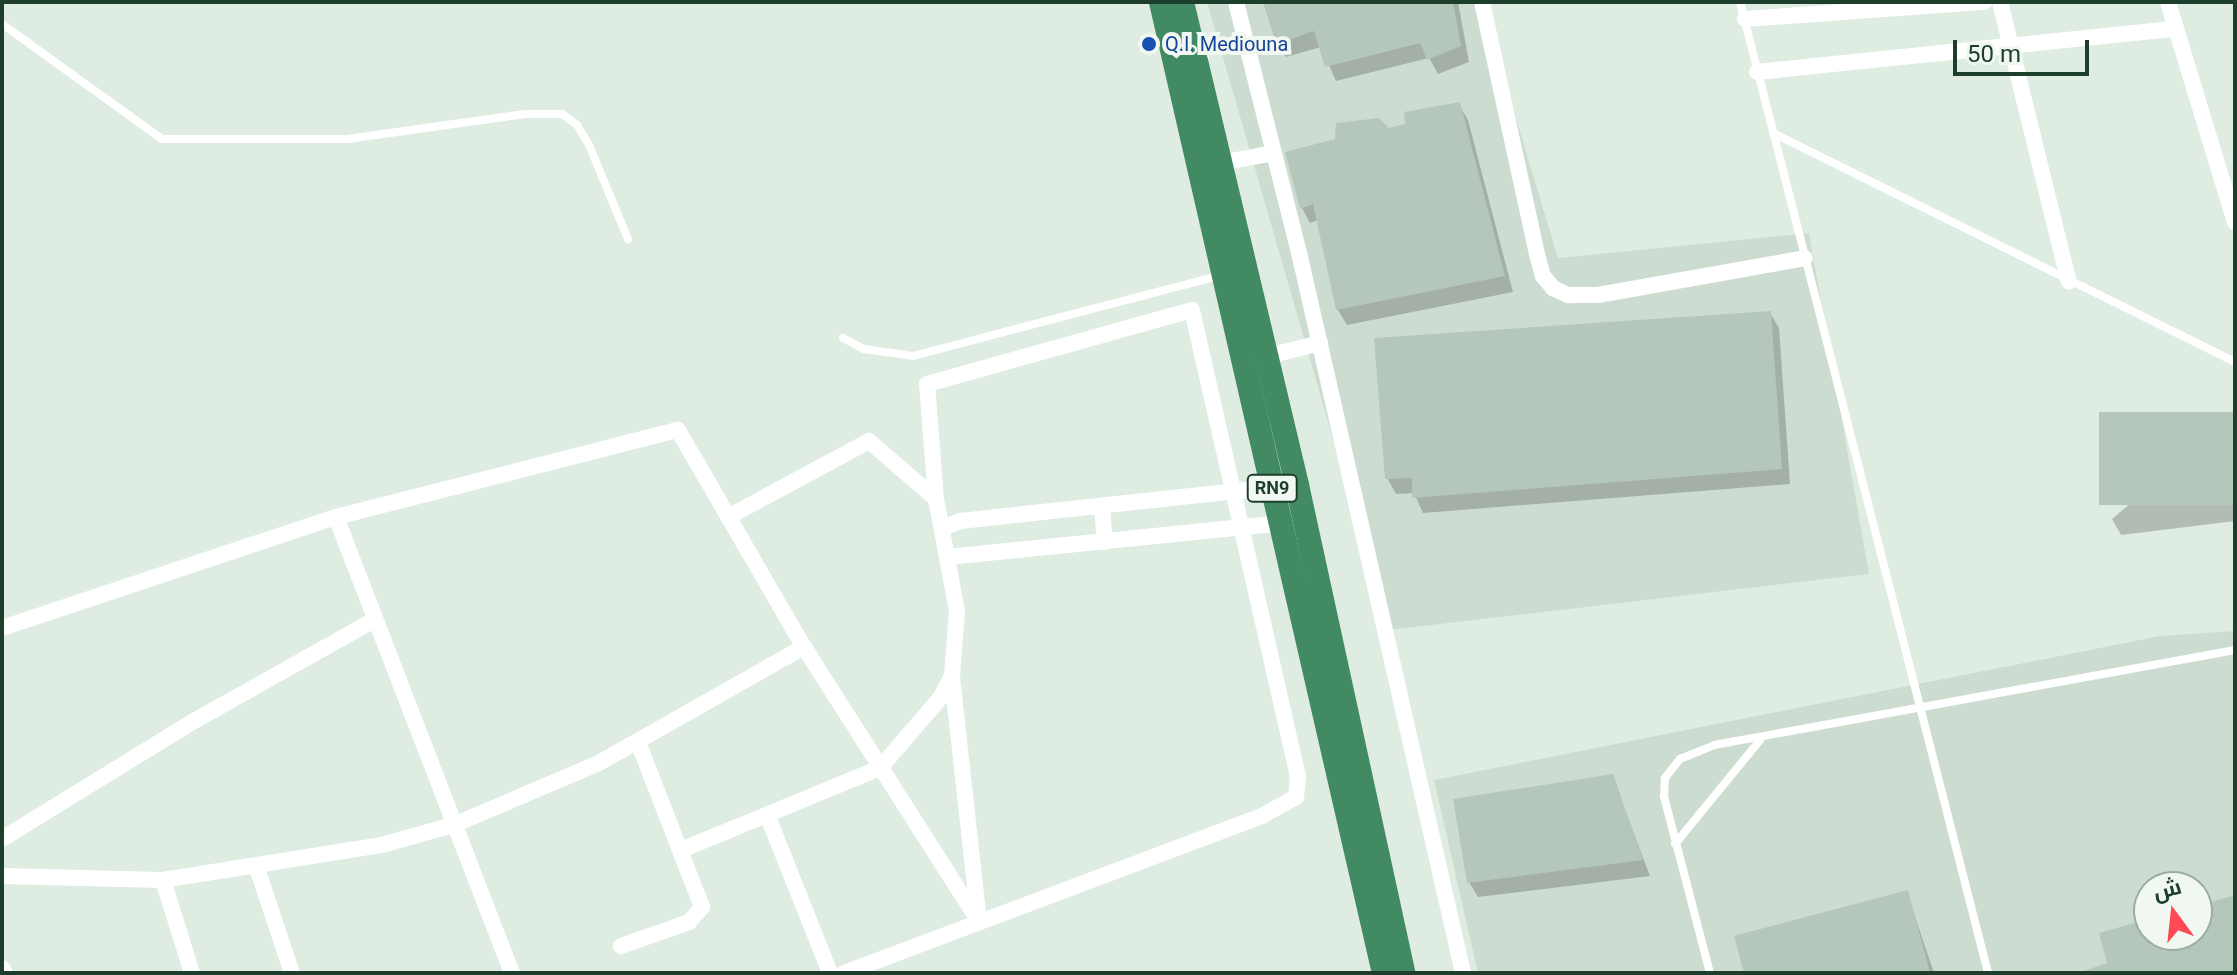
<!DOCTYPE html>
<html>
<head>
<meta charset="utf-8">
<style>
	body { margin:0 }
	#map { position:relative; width:2237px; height:975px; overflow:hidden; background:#dfece2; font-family:Roboto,Cairo,sans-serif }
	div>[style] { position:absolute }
	.built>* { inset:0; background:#cddcd0 }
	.shadow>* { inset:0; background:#0003 }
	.building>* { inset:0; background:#b4c7ba; transform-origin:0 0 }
	.service>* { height:8px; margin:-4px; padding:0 4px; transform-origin:4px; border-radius:4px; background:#fff }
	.minor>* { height:16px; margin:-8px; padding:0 8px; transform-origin:8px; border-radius:8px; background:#fff }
	.trunk>* { height:24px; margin:-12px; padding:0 12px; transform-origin:12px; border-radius:12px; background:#428a64 }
	.dots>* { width:22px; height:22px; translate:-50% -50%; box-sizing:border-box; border:4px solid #f0f8f1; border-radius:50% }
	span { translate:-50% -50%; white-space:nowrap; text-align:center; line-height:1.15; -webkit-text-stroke:8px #f0f8f1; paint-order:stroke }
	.shield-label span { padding:2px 6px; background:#f0f8f1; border:2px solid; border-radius:6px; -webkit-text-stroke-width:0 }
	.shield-label { font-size:18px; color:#1e3e2c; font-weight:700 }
	.transit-label { font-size:20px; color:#164399 }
	.left { translate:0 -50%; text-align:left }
	.frame { position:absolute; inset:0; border:4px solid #1e3e2c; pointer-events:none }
	.north { position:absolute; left:2133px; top:871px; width:80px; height:80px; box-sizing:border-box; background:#f0f8f1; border:2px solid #9caea2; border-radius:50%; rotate:345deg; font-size:22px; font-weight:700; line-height:32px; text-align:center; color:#1e3e2c }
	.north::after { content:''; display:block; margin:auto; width:28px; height:36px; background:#ff4a55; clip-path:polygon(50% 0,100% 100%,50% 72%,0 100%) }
	.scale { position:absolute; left:1953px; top:40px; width:136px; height:36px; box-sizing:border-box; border:4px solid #1e3e2c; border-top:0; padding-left:10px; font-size:24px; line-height:28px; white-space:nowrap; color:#1e3e2c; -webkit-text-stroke:6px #f0f8f1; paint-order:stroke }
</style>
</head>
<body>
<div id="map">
	<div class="built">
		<div style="clip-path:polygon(1207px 2px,1481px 2px,1558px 258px,1809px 233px,1869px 574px,1388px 630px)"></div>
		<div style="clip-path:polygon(evenodd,2235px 631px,2235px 973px,1478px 973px,1434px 780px,2160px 636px,2235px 631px,2149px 887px,2197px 887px,2197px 935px,2149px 935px,2149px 887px)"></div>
	</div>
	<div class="shadow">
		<div style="clip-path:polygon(1265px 2px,1458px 2px,1469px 62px,1438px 74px,1429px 58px,1336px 81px,1321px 47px,1286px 57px,1279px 44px,1323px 26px,1278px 42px)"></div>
		<div style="clip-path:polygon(1459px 105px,1468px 120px,1513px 292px,1347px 325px,1338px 310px,1319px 220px,1310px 223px,1302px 208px,1388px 131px)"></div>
		<div style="clip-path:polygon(1770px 313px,1779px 328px,1790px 484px,1423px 513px,1414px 493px,1396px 494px,1387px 478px)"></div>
		<div style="clip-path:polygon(2235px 414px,2235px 521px,2121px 535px,2112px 519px)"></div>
		<div style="clip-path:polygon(1612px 776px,1650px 876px,1478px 897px,1469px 882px)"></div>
		<div style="clip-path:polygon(1907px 893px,1934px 973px,1746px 973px)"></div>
	</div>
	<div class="building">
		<div style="clip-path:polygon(1263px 2px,1453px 2px,1461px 46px,1427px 60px,1420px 43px,1325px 67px,1314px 31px,1276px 43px)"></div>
		<div style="clip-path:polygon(1460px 102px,1505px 276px,1336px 310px,1313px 204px,1300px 209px,1285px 152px,1335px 139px,1336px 123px,1379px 118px,1389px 128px,1405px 124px,1404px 112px)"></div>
		<div style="clip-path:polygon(1771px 311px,1782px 469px,1412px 498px,1412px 478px,1385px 479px,1374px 338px)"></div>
		<div style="left:2235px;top:412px;width:93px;height:136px;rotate:90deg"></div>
		<div style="clip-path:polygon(1613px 774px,1643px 860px,1467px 883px,1453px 799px)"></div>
		<div style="clip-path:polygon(1908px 890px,1930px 973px,1744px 973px,1734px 936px)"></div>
		<div style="clip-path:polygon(2235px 895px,2235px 973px,2078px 973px,2107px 963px,2099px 933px,2149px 919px,2149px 935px,2197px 935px,2197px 906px)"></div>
	</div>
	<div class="service">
		<div style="left:1740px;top:2px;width:1002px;rotate:75.67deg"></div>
		<div style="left:2px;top:24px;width:197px;rotate:35.7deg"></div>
		<div style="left:162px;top:139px;width:185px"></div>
		<div style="left:347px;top:139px;width:180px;rotate:-8deg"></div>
		<div style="left:525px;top:114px;width:37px"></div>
		<div style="left:562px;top:114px;width:19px;rotate:36deg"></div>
		<div style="left:577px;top:125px;width:23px;rotate:59deg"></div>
		<div style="left:589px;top:145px;width:102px;rotate:67.5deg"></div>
		<div style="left:1773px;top:133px;width:516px;rotate:26.37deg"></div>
		<div style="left:843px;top:338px;width:24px;rotate:28deg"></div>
		<div style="left:864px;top:349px;width:49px;rotate:8.1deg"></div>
		<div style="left:913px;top:356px;width:319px;rotate:-14.7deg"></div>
		<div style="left:1675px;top:844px;width:134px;rotate:-50.7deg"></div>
		<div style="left:1710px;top:973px;width:183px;rotate:-104.6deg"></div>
		<div style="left:1664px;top:796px;width:18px;rotate:-87deg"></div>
		<div style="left:1665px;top:778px;width:24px;rotate:-52deg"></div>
		<div style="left:1680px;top:759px;width:37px;rotate:-22deg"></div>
		<div style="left:1714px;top:745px;width:530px;rotate:-10.33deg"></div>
	</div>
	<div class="minor">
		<div style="left:1236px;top:2px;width:263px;rotate:75.9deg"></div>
		<div style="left:1300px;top:257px;width:734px;rotate:77.17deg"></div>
		<div style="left:1482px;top:2px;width:258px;rotate:77.7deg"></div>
		<div style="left:1537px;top:254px;width:23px;rotate:75deg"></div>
		<div style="left:1543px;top:276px;width:16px;rotate:50deg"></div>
		<div style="left:1553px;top:288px;width:17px;rotate:25deg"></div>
		<div style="left:1568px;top:295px;width:30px"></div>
		<div style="left:1598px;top:295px;width:210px;rotate:-10.1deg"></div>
		<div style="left:2000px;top:2px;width:288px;rotate:76.2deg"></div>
		<div style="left:2168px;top:2px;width:230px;rotate:73.1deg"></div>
		<div style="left:1745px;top:19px;width:240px;rotate:-4.1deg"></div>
		<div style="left:1757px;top:72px;width:420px;rotate:-5.9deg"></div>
		<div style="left:1220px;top:163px;width:55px;rotate:-10.5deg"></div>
		<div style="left:1264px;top:357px;width:58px;rotate:-14deg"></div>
		<div style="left:1102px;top:508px;width:34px;rotate:85deg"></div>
		<div style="left:336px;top:517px;width:489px;rotate:68.9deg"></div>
		<div style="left:728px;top:517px;width:160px;rotate:-28.3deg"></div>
		<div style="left:869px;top:441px;width:89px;rotate:40.9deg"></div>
		<div style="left:942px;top:529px;width:20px;rotate:-24deg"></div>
		<div style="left:960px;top:521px;width:314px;rotate:-6.2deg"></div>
		<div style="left:948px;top:557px;width:334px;rotate:-5.8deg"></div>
		<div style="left:2px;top:628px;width:352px;rotate:-18.4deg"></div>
		<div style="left:336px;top:517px;width:353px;rotate:-14.3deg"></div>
		<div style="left:678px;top:430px;width:251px;rotate:59.9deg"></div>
		<div style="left:804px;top:647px;width:326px;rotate:57.5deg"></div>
		<div style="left:979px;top:922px;width:247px;rotate:-96.3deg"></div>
		<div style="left:768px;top:817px;width:168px;rotate:68.3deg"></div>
		<div style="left:2px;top:839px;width:225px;rotate:-31.6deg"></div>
		<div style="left:194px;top:721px;width:206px;rotate:-29.3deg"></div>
		<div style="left:681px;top:850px;width:215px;rotate:-22.4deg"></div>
		<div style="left:880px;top:768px;width:94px;rotate:-49.3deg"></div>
		<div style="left:941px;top:697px;width:25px;rotate:-63deg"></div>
		<div style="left:952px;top:675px;width:64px;rotate:-85.5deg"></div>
		<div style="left:957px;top:611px;width:114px;rotate:-100.6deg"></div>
		<div style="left:936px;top:499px;width:115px;rotate:-94.5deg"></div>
		<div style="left:927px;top:384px;width:275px;rotate:-15.6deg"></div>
		<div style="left:1192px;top:310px;width:477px;rotate:77.2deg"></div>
		<div style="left:1298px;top:775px;width:22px;rotate:95deg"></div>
		<div style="left:1296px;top:797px;width:39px;rotate:151deg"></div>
		<div style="left:1262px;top:816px;width:447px;rotate:159.4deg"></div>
		<div style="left:257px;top:868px;width:111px;rotate:71.6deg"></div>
		<div style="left:2px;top:876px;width:161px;rotate:1.4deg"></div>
		<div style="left:163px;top:880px;width:222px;rotate:-9.1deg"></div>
		<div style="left:382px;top:845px;width:77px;rotate:-15.8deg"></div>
		<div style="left:456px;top:824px;width:153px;rotate:-23.1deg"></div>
		<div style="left:597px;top:764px;width:238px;rotate:-29.5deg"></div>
		<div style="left:163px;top:880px;width:97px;rotate:72.7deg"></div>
		<div style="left:621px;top:946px;width:72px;rotate:-19.4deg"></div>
		<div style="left:689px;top:922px;width:20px;rotate:-49deg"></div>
		<div style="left:702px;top:907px;width:177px;rotate:-111.2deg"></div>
		<div style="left:2px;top:968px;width:6px;rotate:59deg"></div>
	</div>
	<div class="trunk">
		<div style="left:1161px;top:2px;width:996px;rotate:77.07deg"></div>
		<div style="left:1182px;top:2px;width:497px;rotate:76.6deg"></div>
		<div style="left:1297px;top:485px;width:499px;rotate:77.7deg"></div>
	</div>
	<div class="dots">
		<div style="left:1149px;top:44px;background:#1a4fb4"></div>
	</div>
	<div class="shield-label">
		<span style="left:1272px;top:488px">RN9</span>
	</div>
	<div class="transit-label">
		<span class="left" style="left:1165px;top:44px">Q.I. Mediouna</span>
	</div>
	<div class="frame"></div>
	<div class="north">ش</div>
	<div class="scale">50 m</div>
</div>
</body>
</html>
